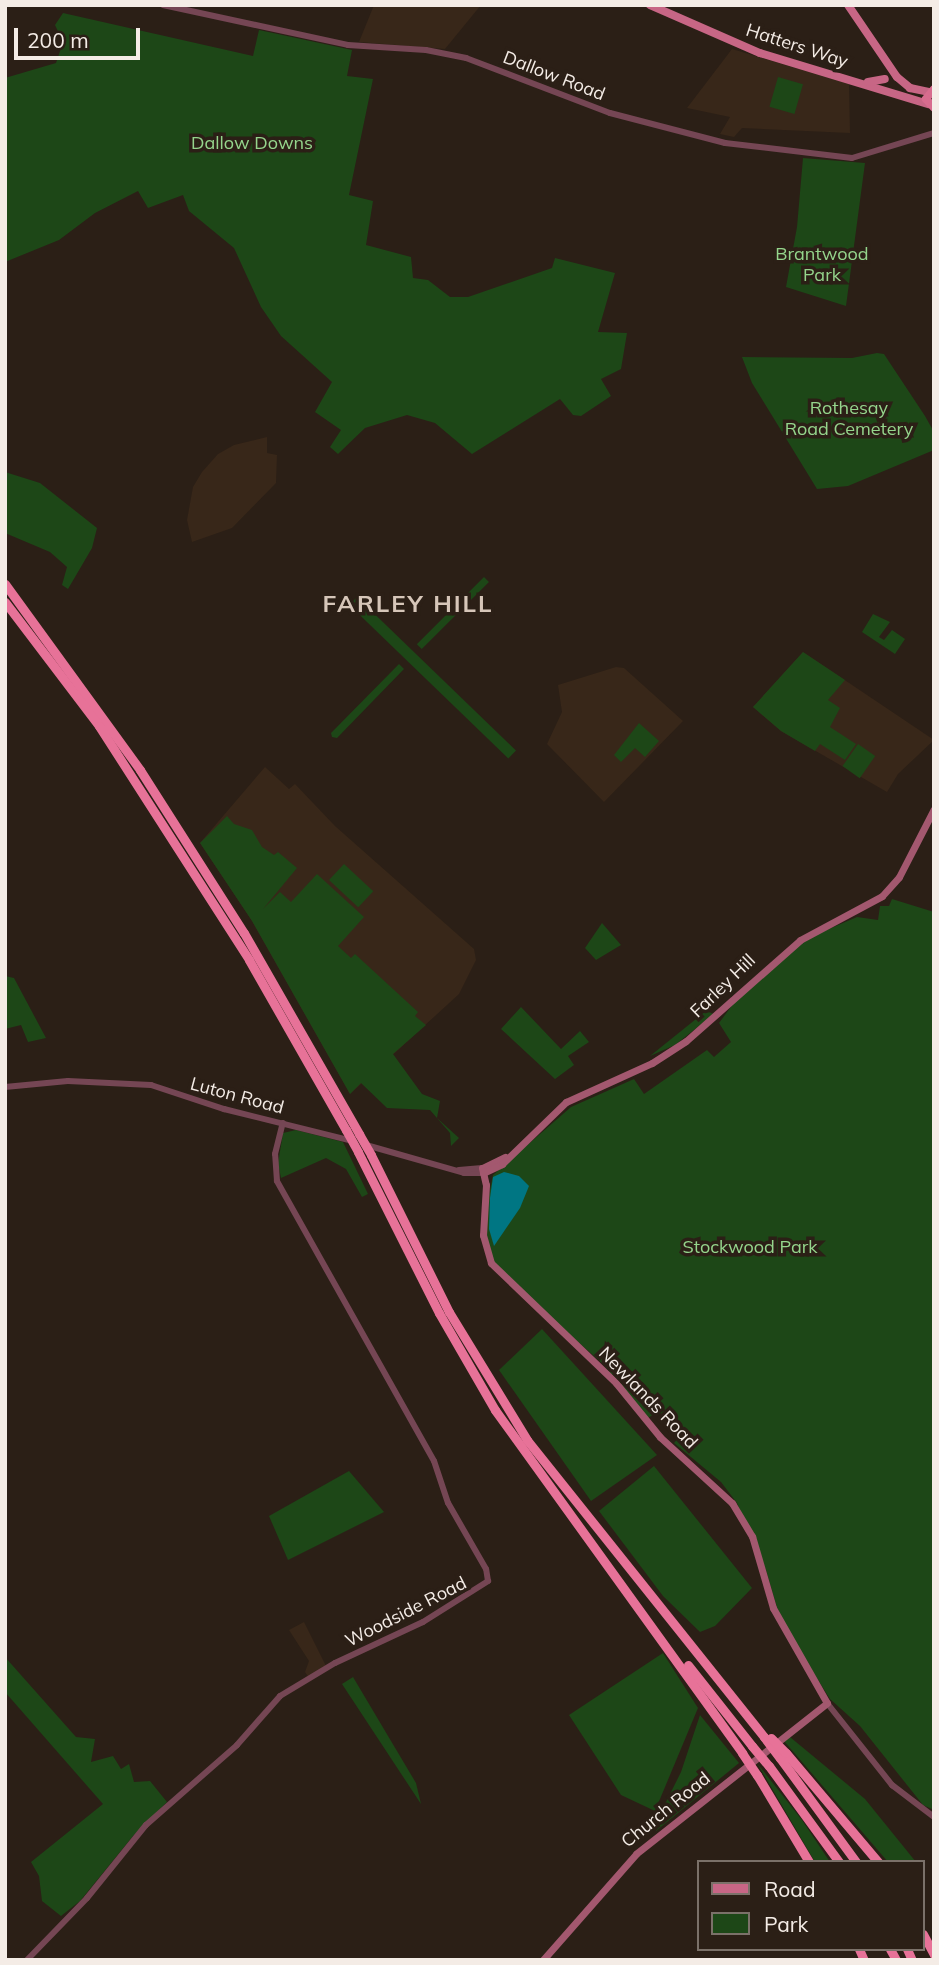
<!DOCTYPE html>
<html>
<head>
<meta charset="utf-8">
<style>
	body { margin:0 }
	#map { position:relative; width:939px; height:1965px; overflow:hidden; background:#2b1f16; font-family:Mulish,sans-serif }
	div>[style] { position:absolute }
	.built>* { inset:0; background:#382719 }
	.green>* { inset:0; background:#1d4717; transform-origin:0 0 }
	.water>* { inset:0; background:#007683 }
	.tertiary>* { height:6px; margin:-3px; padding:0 3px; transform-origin:3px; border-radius:3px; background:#754654 }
	.secondary>* { height:7px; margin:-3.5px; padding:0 3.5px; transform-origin:3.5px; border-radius:3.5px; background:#a3586f }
	.primary>* { height:8px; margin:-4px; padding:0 4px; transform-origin:4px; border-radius:4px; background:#c76685 }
	.trunk>* { height:8px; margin:-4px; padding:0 4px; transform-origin:4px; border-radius:4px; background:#d76c8e }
	.motorway>* { height:9px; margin:-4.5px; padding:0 4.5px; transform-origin:4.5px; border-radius:4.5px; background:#e77298 }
	.motorway-bridge>* { height:9px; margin:-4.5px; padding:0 4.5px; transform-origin:4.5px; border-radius:4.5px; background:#e77298 }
	span { translate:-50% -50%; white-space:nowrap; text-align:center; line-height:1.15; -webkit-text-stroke:7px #2b1f16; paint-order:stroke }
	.street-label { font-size:18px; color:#f4ece6 }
	.park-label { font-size:18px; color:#95d58c }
	.district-label { font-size:24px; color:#d6c6b9; font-weight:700; letter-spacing:2px }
	.frame { position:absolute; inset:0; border:7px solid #f4ece6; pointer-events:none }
	.legend { position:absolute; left:697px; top:1860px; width:228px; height:91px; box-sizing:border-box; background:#2b1f16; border:2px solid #7b7169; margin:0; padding:9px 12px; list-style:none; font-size:21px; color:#f4ece6 }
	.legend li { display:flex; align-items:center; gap:14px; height:35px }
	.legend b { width:35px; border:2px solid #7b7169 }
	.scale { position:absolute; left:14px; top:28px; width:126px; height:32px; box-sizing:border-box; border:4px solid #f4ece6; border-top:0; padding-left:9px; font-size:21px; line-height:24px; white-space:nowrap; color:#f4ece6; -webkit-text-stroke:5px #2b1f16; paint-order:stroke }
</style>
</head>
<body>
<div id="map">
	<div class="built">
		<div style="clip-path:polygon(374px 5px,481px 5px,445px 49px,359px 42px)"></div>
		<div style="clip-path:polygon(732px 49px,849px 84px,850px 133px,742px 128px,734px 137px,720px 134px,730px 117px,687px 108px)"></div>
		<div style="clip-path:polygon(267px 437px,267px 453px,277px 455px,276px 483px,232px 528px,192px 542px,187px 520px,193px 487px,202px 472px,218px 454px,234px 445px)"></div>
		<div style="clip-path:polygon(803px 652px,934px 740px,898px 774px,887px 792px,781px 731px,753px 707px)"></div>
		<div style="clip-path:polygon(616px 667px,624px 668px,683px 721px,604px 802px,547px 744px,562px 712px,558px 685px)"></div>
		<div style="clip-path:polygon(265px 767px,289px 789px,295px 784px,335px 826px,474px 949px,476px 960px,459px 994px,350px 1094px,252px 921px,200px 843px)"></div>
		<div style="clip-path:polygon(304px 1622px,326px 1666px,309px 1678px,305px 1672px,309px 1661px,289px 1630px)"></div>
	</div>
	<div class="green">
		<div style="clip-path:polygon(63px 13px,253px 56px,259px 30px,352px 50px,347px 76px,373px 79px,349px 195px,373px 201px,366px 245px,411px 257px,413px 278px,428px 280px,450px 297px,468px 297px,552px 268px,555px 258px,615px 273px,598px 332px,627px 333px,621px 369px,601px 379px,611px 396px,581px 416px,573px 415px,560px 399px,472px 454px,435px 423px,407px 415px,365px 428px,338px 454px,330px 447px,341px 430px,315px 412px,332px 382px,281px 336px,261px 307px,234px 248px,189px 211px,183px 195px,148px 208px,138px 191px,95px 213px,59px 240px,5px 262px,5px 78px,56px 63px,63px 42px,55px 25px)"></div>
		<div style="left:778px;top:77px;width:26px;height:31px;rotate:16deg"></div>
		<div style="clip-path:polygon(803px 158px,865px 163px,846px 306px,786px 287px,797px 227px)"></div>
		<div style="clip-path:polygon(877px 353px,884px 354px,925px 416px,934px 432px,934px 450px,848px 486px,817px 489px,752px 383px,742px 357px,852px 358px)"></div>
		<div style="clip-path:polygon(5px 472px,40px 483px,97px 528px,92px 548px,68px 589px,62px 585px,67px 567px,50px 552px,5px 533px)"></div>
		<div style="left:484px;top:577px;width:7px;height:95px;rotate:45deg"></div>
		<div style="left:357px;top:597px;width:221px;height:11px;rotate:44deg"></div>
		<div style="clip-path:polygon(873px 614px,890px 622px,879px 637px,884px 640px,892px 630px,905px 639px,895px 654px,862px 632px)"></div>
		<div style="clip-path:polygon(803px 652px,845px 680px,828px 700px,840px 708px,830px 727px,856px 744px,845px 760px,820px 744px,815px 751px,781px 731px,753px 707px)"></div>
		<div style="clip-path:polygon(399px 664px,404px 669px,337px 738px,332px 737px,331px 733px)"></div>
		<div style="clip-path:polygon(639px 723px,659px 741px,645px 757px,635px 748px,621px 762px,614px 755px)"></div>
		<div style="left:858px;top:744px;width:21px;height:27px;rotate:35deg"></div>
		<div style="clip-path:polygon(227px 816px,234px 824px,252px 830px,262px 847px,274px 855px,278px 852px,297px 868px,263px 909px,280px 892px,291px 902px,317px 874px,364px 917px,338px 946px,351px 958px,355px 954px,418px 1012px,415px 1016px,426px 1025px,393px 1054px,422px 1094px,440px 1101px,437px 1118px,459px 1138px,451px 1146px,450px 1133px,430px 1110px,387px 1108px,361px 1083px,350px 1094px,252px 921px,200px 843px)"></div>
		<div style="left:344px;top:864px;width:40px;height:22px;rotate:43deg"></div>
		<div style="clip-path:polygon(892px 899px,934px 912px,934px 1810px,923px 1805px,860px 1726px,830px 1699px,781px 1621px,766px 1570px,737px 1503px,721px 1482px,674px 1443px,679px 1437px,657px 1412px,648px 1418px,603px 1364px,522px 1292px,489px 1257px,484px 1220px,493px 1175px,571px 1107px,634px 1079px,644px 1094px,707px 1050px,714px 1057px,731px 1042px,719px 1023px,742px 992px,801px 941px,857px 917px,878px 920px,880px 906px,889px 906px)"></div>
		<div style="clip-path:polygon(602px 923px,621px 945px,596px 960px,585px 948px)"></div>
		<div style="clip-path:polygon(5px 976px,14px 978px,46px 1038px,28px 1042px,21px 1025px,5px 1029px)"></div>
		<div style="clip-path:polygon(521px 1007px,561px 1049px,580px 1031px,589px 1042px,568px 1056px,574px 1065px,555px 1079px,501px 1029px)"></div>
		<div style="clip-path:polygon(706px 1011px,714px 1014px,675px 1045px,650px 1056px)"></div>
		<div style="clip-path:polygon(296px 1130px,343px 1142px,368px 1194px,362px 1197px,346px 1169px,326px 1158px,281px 1178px,278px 1163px,283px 1133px)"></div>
		<div style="clip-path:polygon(542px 1329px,657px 1455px,591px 1501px,499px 1370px)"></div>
		<div style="clip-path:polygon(654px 1466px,752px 1588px,715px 1626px,700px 1632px,663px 1596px,599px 1511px)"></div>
		<div style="clip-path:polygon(349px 1471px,384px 1512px,288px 1560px,269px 1516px)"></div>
		<div style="clip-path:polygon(663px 1653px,698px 1708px,655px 1811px,621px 1795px,569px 1715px)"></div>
		<div style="clip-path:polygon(5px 1657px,76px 1737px,95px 1739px,91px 1762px,113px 1756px,121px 1769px,129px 1764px,134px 1782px,150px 1781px,167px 1802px,133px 1836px,80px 1901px,61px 1916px,42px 1901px,39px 1876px,31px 1862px,103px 1804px,5px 1692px)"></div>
		<div style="clip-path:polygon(353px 1677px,416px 1783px,421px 1804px,342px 1684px)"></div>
		<div style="clip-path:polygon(700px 1715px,739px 1763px,656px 1831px,656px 1822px,681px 1772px)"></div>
		<div style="clip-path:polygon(790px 1737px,865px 1799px,916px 1862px,888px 1862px,784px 1741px)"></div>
		<div style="clip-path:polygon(757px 1763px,802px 1820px,830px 1862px,815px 1862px)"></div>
	</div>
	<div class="water">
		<div style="clip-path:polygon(504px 1172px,519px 1176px,529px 1186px,520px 1208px,494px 1246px,489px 1229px,490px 1198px,493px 1177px)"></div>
	</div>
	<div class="tertiary">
		<div style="left:163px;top:5px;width:189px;rotate:12.2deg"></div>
		<div style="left:348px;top:45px;width:78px;rotate:3.7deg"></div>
		<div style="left:426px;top:50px;width:41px;rotate:11.3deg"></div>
		<div style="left:466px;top:58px;width:154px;rotate:20.9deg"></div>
		<div style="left:610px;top:113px;width:119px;rotate:14.6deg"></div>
		<div style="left:725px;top:143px;width:128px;rotate:6.7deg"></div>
		<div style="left:852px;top:158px;width:86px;rotate:-17deg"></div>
		<div style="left:5px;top:1087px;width:63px;rotate:-5.4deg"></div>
		<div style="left:68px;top:1081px;width:83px;rotate:2.8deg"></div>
		<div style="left:151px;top:1085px;width:77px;rotate:18.2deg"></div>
		<div style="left:224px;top:1109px;width:132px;rotate:14deg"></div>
		<div style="left:366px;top:1145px;width:102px;rotate:15.9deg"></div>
		<div style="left:464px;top:1173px;width:19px"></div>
		<div style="left:459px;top:1170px;width:23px;rotate:-5deg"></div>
		<div style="left:827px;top:1703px;width:105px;rotate:51.6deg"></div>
		<div style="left:892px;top:1785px;width:53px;rotate:37.3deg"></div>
		<div style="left:27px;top:1960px;width:86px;rotate:-45.9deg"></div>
		<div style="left:87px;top:1898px;width:94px;rotate:-51.1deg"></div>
		<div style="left:146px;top:1825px;width:121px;rotate:-41.3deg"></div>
		<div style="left:237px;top:1745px;width:65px;rotate:-48.7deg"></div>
		<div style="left:280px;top:1696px;width:64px;rotate:-31deg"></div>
		<div style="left:335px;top:1663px;width:97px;rotate:-25deg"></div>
		<div style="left:423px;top:1622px;width:77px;rotate:-32.2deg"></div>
		<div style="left:488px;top:1581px;width:12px;rotate:-99deg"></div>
		<div style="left:486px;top:1569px;width:76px;rotate:-119.9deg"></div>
		<div style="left:448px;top:1503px;width:44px;rotate:-108.4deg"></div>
		<div style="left:434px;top:1461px;width:321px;rotate:-119.3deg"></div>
		<div style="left:277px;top:1181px;width:27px;rotate:-94deg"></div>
		<div style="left:275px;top:1154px;width:32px;rotate:-76deg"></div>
	</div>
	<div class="secondary">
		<div style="left:505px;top:1157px;width:25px;rotate:154deg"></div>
		<div style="left:482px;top:1168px;width:17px;rotate:77deg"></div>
		<div style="left:486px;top:1185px;width:50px;rotate:93.4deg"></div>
		<div style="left:483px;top:1235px;width:29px;rotate:74deg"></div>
		<div style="left:491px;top:1263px;width:173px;rotate:43.8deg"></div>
		<div style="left:616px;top:1383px;width:70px;rotate:50.8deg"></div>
		<div style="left:660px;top:1437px;width:98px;rotate:42.5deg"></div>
		<div style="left:732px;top:1503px;width:39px;rotate:59deg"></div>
		<div style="left:752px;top:1536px;width:75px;rotate:73.7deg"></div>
		<div style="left:773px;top:1608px;width:109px;rotate:60.4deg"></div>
		<div style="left:827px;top:1703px;width:243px;rotate:141.7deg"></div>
		<div style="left:636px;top:1854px;width:141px;rotate:131.3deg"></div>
		<div style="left:483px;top:1173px;width:21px;rotate:-25deg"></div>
		<div style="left:502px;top:1164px;width:89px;rotate:-44.1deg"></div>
		<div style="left:566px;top:1102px;width:94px;rotate:-24.4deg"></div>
		<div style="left:652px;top:1063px;width:40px;rotate:-32.9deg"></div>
		<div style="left:686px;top:1041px;width:152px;rotate:-41.5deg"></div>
		<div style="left:800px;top:940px;width:93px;rotate:-28.2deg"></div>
		<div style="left:882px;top:896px;width:25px;rotate:-48deg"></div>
		<div style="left:899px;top:877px;width:76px;rotate:-62.8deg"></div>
	</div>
	<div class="primary">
		<div style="left:650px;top:5px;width:120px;rotate:23.6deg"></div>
		<div style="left:760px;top:53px;width:176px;rotate:16.9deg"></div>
		<div style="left:848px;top:5px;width:87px;rotate:55.8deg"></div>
		<div style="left:897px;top:77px;width:17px;rotate:40deg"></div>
		<div style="left:910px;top:88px;width:19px;rotate:12deg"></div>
		<div style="left:868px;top:82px;width:17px;rotate:-10deg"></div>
	</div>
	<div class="trunk">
		<div style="left:934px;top:89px;width:13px;rotate:129deg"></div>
		<div style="left:926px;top:99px;width:12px;rotate:48deg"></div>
	</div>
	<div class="motorway">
		<div style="left:5px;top:584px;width:230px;rotate:54deg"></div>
		<div style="left:140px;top:770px;width:193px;rotate:57.5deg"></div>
		<div style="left:244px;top:933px;width:232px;rotate:60.2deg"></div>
		<div style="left:5px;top:602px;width:156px;rotate:52.8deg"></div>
		<div style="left:99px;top:726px;width:278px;rotate:57.3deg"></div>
		<div style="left:249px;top:960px;width:196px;rotate:60.3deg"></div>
		<div style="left:358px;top:1152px;width:180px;rotate:63.3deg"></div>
		<div style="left:439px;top:1313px;width:112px;rotate:60deg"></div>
		<div style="left:495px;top:1410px;width:423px;rotate:54.2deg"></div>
		<div style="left:371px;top:1155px;width:175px;rotate:63.6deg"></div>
		<div style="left:449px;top:1312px;width:150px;rotate:58.6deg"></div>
		<div style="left:527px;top:1440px;width:380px;rotate:51.4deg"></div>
		<div style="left:688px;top:1665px;width:103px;rotate:51.7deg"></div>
		<div style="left:786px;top:1753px;width:143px;rotate:49.8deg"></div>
		<div style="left:780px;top:1758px;width:129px;rotate:53.8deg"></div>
		<div style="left:769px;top:1766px;width:119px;rotate:53.9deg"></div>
		<div style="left:757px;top:1775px;width:101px;rotate:59.1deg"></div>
		<div style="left:923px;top:1934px;width:24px;rotate:62deg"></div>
		<div style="left:859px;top:1949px;width:12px;rotate:66deg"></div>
		<div style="left:890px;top:1949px;width:13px;rotate:61deg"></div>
		<div style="left:907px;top:1949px;width:12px;rotate:66deg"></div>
	</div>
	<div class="motorway-bridge">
		<div style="left:346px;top:1130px;width:25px;rotate:61deg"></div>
		<div style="left:359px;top:1134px;width:24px;rotate:60deg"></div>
		<div style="left:764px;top:1737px;width:26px;rotate:53deg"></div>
		<div style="left:771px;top:1738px;width:21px;rotate:45deg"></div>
		<div style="left:752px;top:1746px;width:26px;rotate:50deg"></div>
		<div style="left:742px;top:1753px;width:27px;rotate:56deg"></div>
	</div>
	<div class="street-label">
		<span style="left:797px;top:46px;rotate:18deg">Hatters Way</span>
		<span style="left:554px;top:76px;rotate:21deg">Dallow Road</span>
		<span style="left:723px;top:986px;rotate:-44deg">Farley Hill</span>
		<span style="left:237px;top:1096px;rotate:15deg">Luton Road</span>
		<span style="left:648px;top:1398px;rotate:46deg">Newlands Road</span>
		<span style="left:406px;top:1612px;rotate:-27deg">Woodside Road</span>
		<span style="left:666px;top:1810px;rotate:-39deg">Church Road</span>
	</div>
	<div class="park-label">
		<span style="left:252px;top:143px">Dallow Downs</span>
		<span style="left:822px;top:265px">Brantwood<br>Park</span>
		<span style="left:849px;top:419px">Rothesay<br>Road Cemetery</span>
		<span style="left:750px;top:1247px">Stockwood Park</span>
	</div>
	<div class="district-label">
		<span style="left:408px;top:604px">FARLEY HILL</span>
	</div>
	<div class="frame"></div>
	<ul class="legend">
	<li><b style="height:9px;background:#c76685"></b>Road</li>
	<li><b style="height:19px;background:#1d4717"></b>Park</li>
	</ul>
	<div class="scale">200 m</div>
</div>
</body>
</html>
